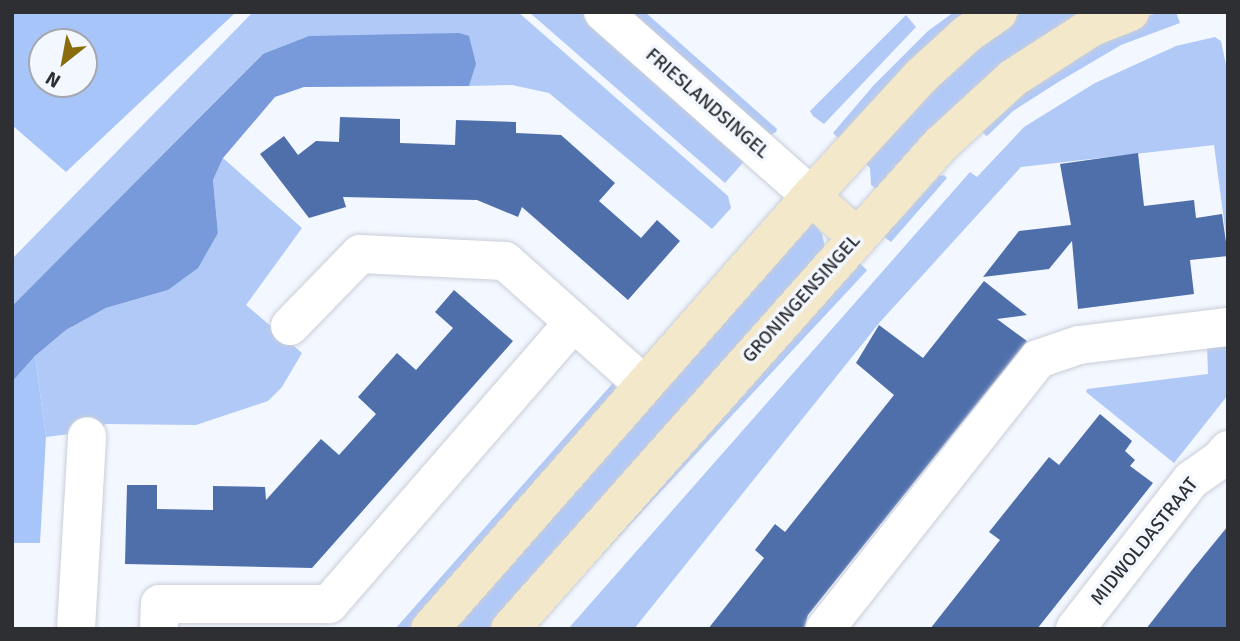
<!DOCTYPE html>
<html>
<head>
<meta charset="utf-8">
<style>
	body { margin:0 }
	#map { position:relative; width:1240px; height:641px; overflow:hidden; background:#f3f7ff; font-family:Signika,sans-serif }
	div>[style] { position:absolute }
	.green>* { inset:0; background:#b1c9f7; transform-origin:0 0 }
	.forest>* { inset:0; background:#a8c5fa }
	.water>* { inset:0; background:#789ada }
	.building>* { inset:0; background:#4f6fab }
	.roads { filter:drop-shadow(0 0 2px #c9ced7) drop-shadow(0 0 2px #c9ced7) }
	.street>* { height:38px; margin:-19px; padding:0 19px; transform-origin:19px; border-radius:19px; background:#fff }
	.secondary>* { height:38px; margin:-19px; padding:0 19px; transform-origin:19px; border-radius:19px; background:#f4e8ca }
	span { translate:-50% -50%; white-space:nowrap; text-align:center; line-height:1.15; -webkit-text-stroke:7px #f3f7ff; paint-order:stroke }
	.street-label { font-size:19px; color:#2d2f32 }
	.frame { position:absolute; inset:0; border:14px solid #2d2f32; pointer-events:none }
	.north { position:absolute; left:28px; top:28px; width:70px; height:70px; box-sizing:border-box; background:#f3f7ff; border:2px solid #a4a7ad; border-radius:50%; rotate:211deg; font-size:19px; font-weight:700; line-height:28px; text-align:center; color:#2d2f32 }
	.north::after { content:''; display:block; margin:auto; width:24px; height:32px; background:#8b6c0d; clip-path:polygon(50% 0,100% 100%,50% 72%,0 100%) }
</style>
</head>
<body>
<div id="map">
	<div class="green">
		<div style="clip-path:polygon(253px 12px,518px 12px,728px 196px,731px 208px,712px 229px,549px 93px,512px 85px,469px 86px,475px 64px,263px 54px,12px 306px,12px 259px)"></div>
		<div style="clip-path:polygon(529px 12px,584px 12px,748px 157px,725px 183px)"></div>
		<div style="clip-path:polygon(632px 12px,645px 12px,777px 129px,776px 132px,770px 135px)"></div>
		<div style="clip-path:polygon(954px 12px,986px 12px,845px 145px,833px 133px,873px 86px,928px 31px)"></div>
		<div style="clip-path:polygon(1022px 12px,1107px 12px,881px 192px,871px 185px,870px 168px,859px 157px,1004px 24px)"></div>
		<div style="clip-path:polygon(1159px 12px,1176px 12px,1180px 23px,1121px 45px,1060px 81px,1013px 111px,987px 136px,974px 126px,1115px 29px)"></div>
		<div style="clip-path:polygon(906px 15px,916px 27px,824px 124px,813px 116px,810px 111px)"></div>
		<div style="clip-path:polygon(1215px 37px,1221px 41px,1228px 74px,1228px 251px,1214px 145px,1021px 167px,880px 322px,634px 629px,568px 629px,970px 172px,977px 177px,1024px 127px,1095px 83px,1176px 46px)"></div>
		<div style="clip-path:polygon(223px 158px,302px 228px,246px 305px,302px 353px,282px 387px,268px 401px,196px 425px,105px 424px,101px 430px,46px 437px,35px 356px,66px 330px,106px 308px,168px 290px,218px 233px,213px 180px)"></div>
		<div style="clip-path:polygon(944px 175px,947px 178px,891px 242px,877px 232px,896px 224px,939px 176px)"></div>
		<div style="clip-path:polygon(811px 220px,822px 234px,825px 247px,500px 629px,442px 629px)"></div>
		<div style="left:854px;top:258px;width:18px;height:495px;rotate:43deg"></div>
		<div style="clip-path:polygon(1228px 343px,1228px 395px,1174px 463px,1086px 392px,1087px 389px,1208px 374px,1207px 345px)"></div>
		<div style="clip-path:polygon(613px 383px,619px 395px,417px 629px,395px 629px)"></div>
	</div>
	<div class="forest">
		<div style="clip-path:polygon(evenodd,12px 12px,236px 12px,66px 172px,12px 125px,12px 12px,42px 42px,84px 42px,84px 84px,42px 84px,42px 42px)"></div>
		<div style="clip-path:polygon(35px 356px,46px 437px,40px 543px,12px 543px,12px 382px)"></div>
	</div>
	<div class="water">
		<div style="clip-path:polygon(459px 33px,469px 36px,476px 64px,469px 86px,304px 87px,275px 97px,223px 158px,213px 180px,218px 233px,198px 268px,168px 290px,106px 308px,66px 330px,35px 356px,12px 382px,12px 306px,263px 54px,309px 36px)"></div>
	</div>
	<div class="building">
		<div style="clip-path:polygon(340px 117px,400px 119px,400px 143px,455px 145px,456px 120px,516px 122px,516px 133px,561px 135px,615px 183px,599px 201px,641px 238px,657px 220px,680px 241px,628px 300px,522px 207px,518px 217px,477px 200px,343px 197px,346px 207px,309px 218px,260px 154px,284px 136px,298px 155px,316px 141px,339px 142px)"></div>
		<div style="clip-path:polygon(1138px 153px,1144px 206px,1194px 200px,1196px 218px,1222px 214px,1228px 256px,1190px 260px,1194px 294px,1078px 309px,1072px 241px,1049px 269px,983px 277px,1019px 231px,1071px 225px,1060px 164px)"></div>
		<div style="clip-path:polygon(984px 281px,1027px 315px,997px 319px,1027px 341px,808px 615px,804px 629px,708px 629px,764px 558px,755px 550px,775px 524px,785px 532px,894px 395px,856px 363px,879px 325px,923px 358px)"></div>
		<div style="clip-path:polygon(454px 290px,513px 341px,312px 568px,125px 564px,127px 485px,157px 485px,157px 509px,213px 510px,213px 486px,265px 487px,266px 500px,321px 439px,339px 455px,376px 414px,358px 397px,397px 353px,416px 370px,453px 328px,435px 312px)"></div>
		<div style="clip-path:polygon(1100px 414px,1132px 441px,1125px 451px,1135px 460px,1130px 466px,1153px 483px,1037px 629px,930px 629px,1000px 540px,989px 532px,1049px 457px,1059px 465px)"></div>
		<div style="clip-path:polygon(1228px 526px,1228px 629px,1146px 629px,1192px 570px)"></div>
	</div>
	<div class="roads">
		<div class="street">
			<div style="left:603px;top:12px;width:278px;rotate:41.5deg"></div>
			<div style="left:290px;top:326px;width:100px;rotate:-45.8deg"></div>
			<div style="left:360px;top:254px;width:145px;rotate:2.8deg"></div>
			<div style="left:505px;top:261px;width:186px;rotate:41.7deg"></div>
			<div style="left:76px;top:629px;width:193px;rotate:-86.7deg"></div>
			<div style="left:159px;top:629px;width:25px;rotate:-88deg"></div>
			<div style="left:160px;top:604px;width:169px"></div>
			<div style="left:329px;top:604px;width:372px;rotate:-49deg"></div>
			<div style="left:825px;top:629px;width:344px;rotate:-51.7deg"></div>
			<div style="left:1038px;top:359px;width:43px;rotate:-18.9deg"></div>
			<div style="left:1079px;top:345px;width:150px;rotate:-6.9deg"></div>
			<div style="left:1075px;top:629px;width:189px;rotate:-52.1deg"></div>
			<div style="left:1191px;top:480px;width:35px;rotate:-35deg"></div>
			<div style="left:1220px;top:460px;width:13px;rotate:-51deg"></div>
		</div>
		<div class="secondary">
			<div style="left:811px;top:196px;width:62px;rotate:41.7deg"></div>
			<div style="left:430px;top:629px;width:577px;rotate:-48.66deg"></div>
			<div style="left:811px;top:196px;width:163px;rotate:-47.5deg"></div>
			<div style="left:921px;top:76px;width:62px;rotate:-42.4deg"></div>
			<div style="left:967px;top:34px;width:38px;rotate:-35deg"></div>
			<div style="left:510px;top:629px;width:647px;rotate:-48.38deg"></div>
			<div style="left:940px;top:145px;width:99px;rotate:-42.5deg"></div>
			<div style="left:1013px;top:78px;width:94px;rotate:-32.8deg"></div>
			<div style="left:1092px;top:27px;width:41px;rotate:-21.5deg"></div>
		</div>
	</div>
	<div class="street-label">
		<span style="left:707px;top:104px;rotate:41deg">FRIESLANDSINGEL</span>
		<span style="left:802px;top:299px;rotate:-48deg">GRONINGENSINGEL</span>
		<span style="left:1145px;top:542px;rotate:-51deg">MIDWOLDASTRAAT</span>
	</div>
	<div class="frame"></div>
	<div class="north">N</div>
</div>
</body>
</html>
